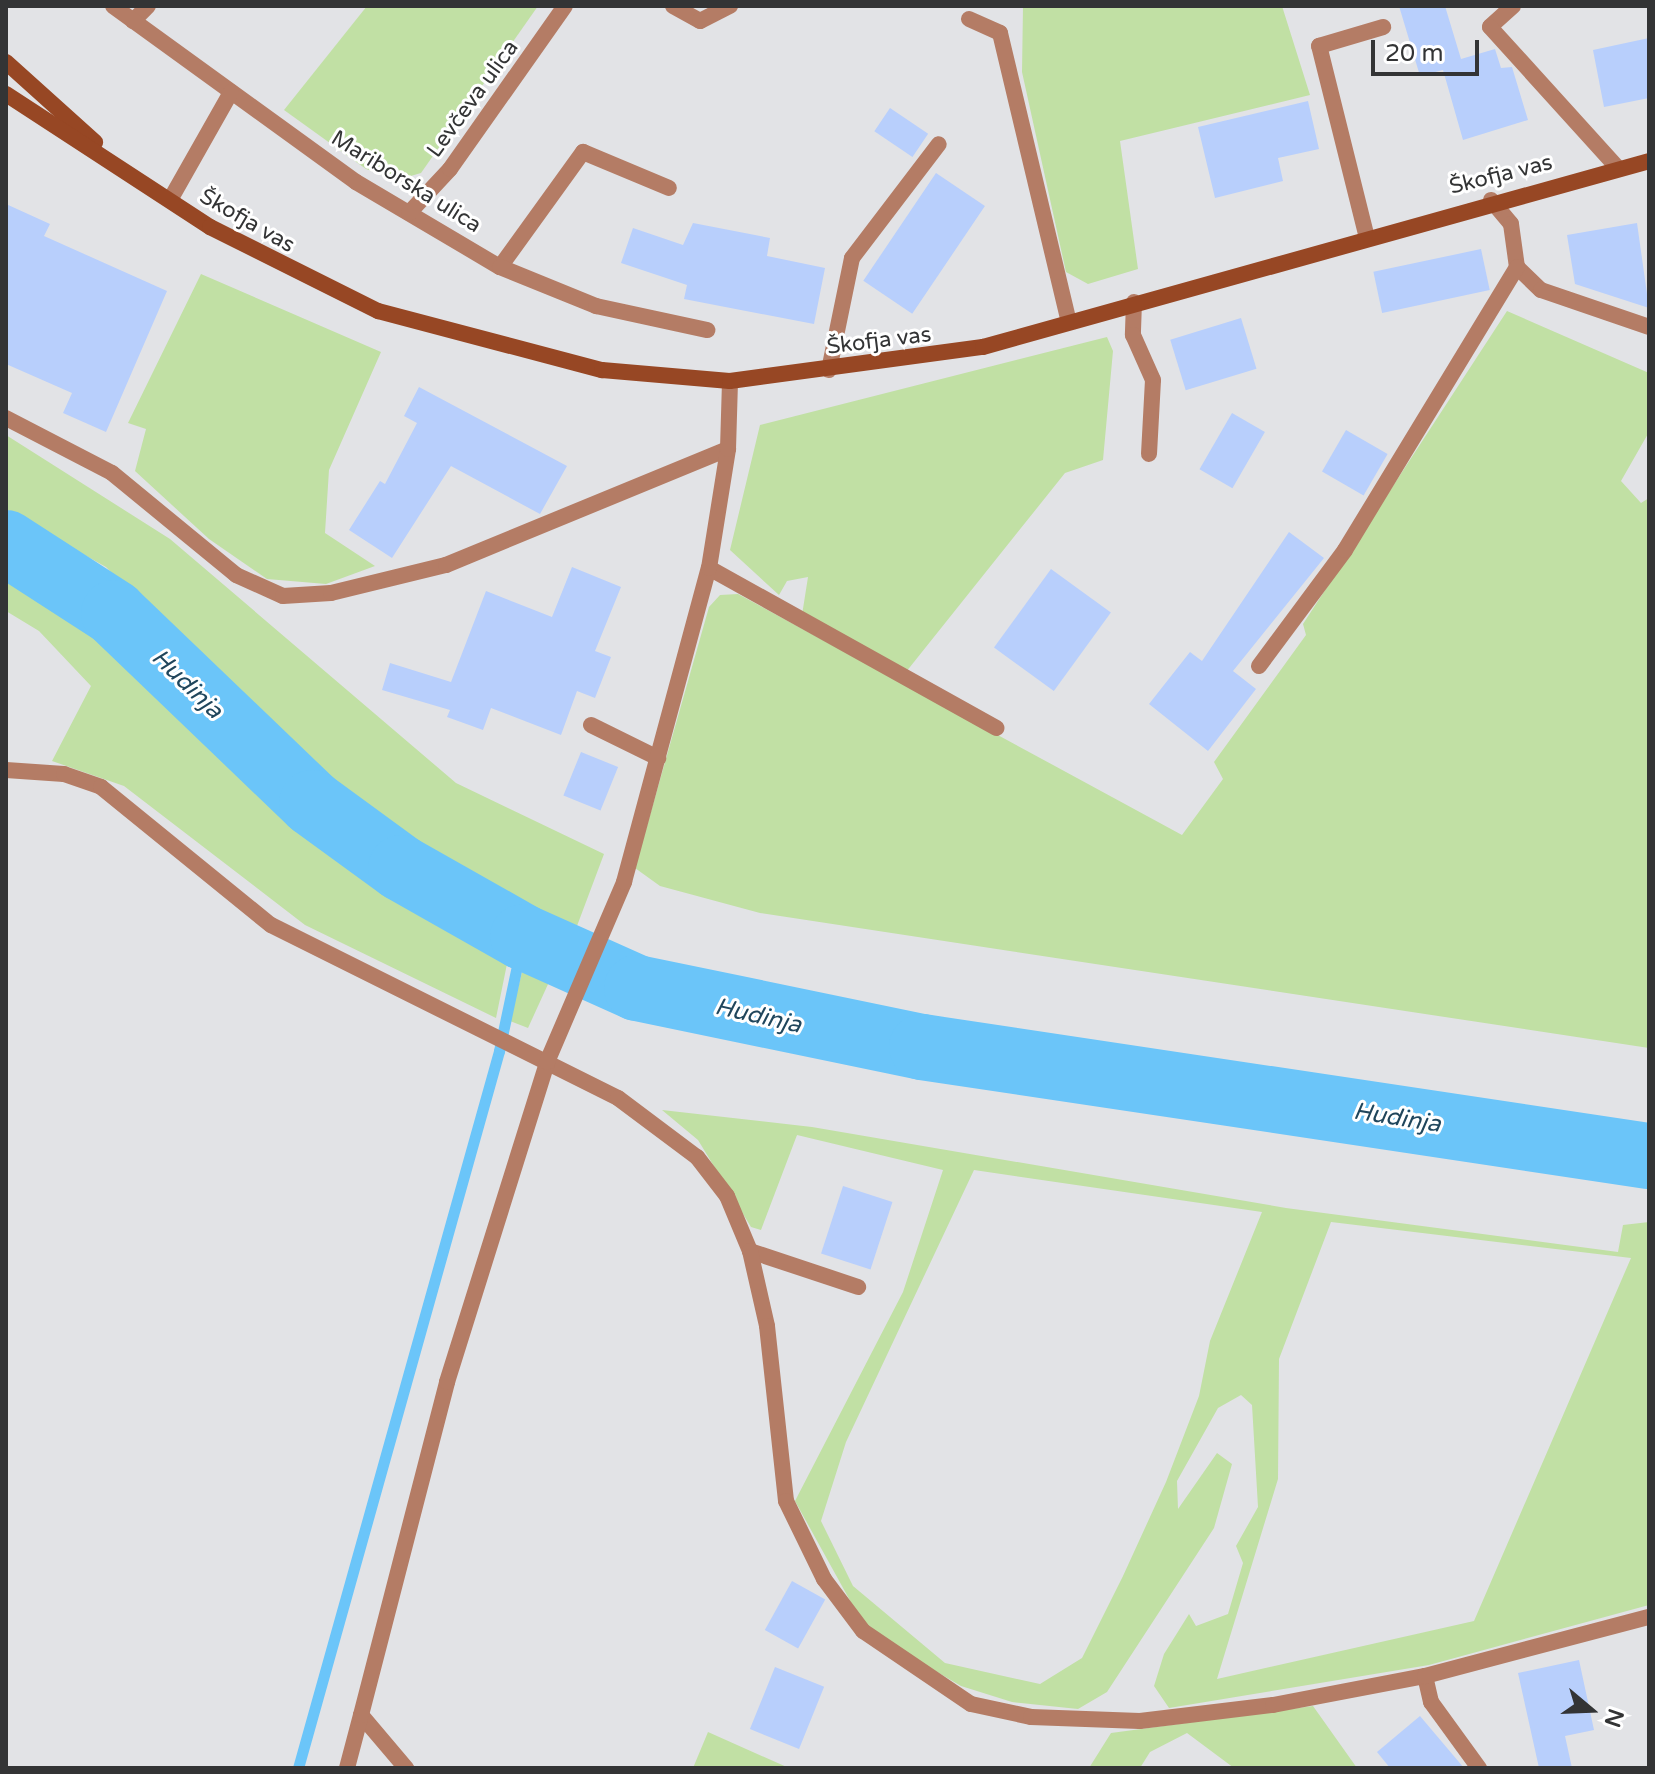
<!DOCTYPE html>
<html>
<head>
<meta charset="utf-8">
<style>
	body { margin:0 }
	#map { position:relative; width:1655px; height:1774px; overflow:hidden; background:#e2e3e6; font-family:"Varela Round",sans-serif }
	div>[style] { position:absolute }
	.green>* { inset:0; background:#c1e0a4 }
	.stream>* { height:11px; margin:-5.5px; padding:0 5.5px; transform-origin:5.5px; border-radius:5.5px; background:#6bc5f9 }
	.river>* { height:66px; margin:-33px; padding:0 33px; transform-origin:33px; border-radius:33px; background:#6bc5f9 }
	.building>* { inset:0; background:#b8cffc; transform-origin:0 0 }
	.lane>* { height:16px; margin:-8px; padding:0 8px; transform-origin:8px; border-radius:8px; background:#b47c65 }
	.street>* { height:16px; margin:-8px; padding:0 8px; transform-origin:8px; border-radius:8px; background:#b47c65 }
	.secondary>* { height:16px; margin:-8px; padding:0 8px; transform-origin:8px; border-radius:8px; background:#974724 }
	span { translate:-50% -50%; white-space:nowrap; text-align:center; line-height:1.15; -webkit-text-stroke:6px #fff; paint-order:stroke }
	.street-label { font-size:22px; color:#333435 }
	.water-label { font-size:24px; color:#20465c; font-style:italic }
	.frame { position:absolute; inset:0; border:8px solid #333435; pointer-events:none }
	.north { position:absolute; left:1551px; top:1670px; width:80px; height:80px; -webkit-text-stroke:6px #fff; paint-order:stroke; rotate:109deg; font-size:22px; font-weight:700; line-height:32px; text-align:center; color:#333435 }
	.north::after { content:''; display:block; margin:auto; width:28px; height:36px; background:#333435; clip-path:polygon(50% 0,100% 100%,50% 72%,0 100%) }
	.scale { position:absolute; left:1371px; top:40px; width:108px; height:36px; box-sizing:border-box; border:4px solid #333435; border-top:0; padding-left:10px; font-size:24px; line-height:28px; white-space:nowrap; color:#333435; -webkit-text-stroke:6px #fff; paint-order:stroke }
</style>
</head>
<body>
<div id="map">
	<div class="green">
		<div style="clip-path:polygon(367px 6px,538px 6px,421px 173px,397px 180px,366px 169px,284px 110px)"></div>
		<div style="clip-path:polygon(1023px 6px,1282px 6px,1310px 95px,1120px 141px,1138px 269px,1088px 284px,1066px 272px,1022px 72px)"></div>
		<div style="clip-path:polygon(201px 274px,381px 352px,329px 470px,325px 533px,375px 566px,326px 584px,267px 579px,209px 539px,135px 471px,146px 429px,128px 423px)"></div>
		<div style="clip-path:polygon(1507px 311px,1649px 373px,1649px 432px,1621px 481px,1641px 503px,1649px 498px,1649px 1048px,760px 913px,660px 886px,635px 868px,709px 607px,720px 595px,738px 594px,1182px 835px,1223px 779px,1214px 762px,1306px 635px,1303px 624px)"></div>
		<div style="clip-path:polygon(1107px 337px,1113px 351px,1103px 460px,1065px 473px,906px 672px,802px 615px,808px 577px,787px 581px,779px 595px,730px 550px,760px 425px)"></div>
		<div style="clip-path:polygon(6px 435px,170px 539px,456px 783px,604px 854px,574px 934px,417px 855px,322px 790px,106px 567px,6px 511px)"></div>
		<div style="clip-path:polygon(6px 568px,95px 626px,291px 822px,387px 893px,508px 959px,496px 1018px,305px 925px,124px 786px,52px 761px,91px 686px,39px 631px,6px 611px)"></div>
		<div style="clip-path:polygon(523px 968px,549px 982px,528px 1028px,510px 1021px)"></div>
		<div style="clip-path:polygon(evenodd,662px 1110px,812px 1127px,1286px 1208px,1618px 1252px,1623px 1225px,1649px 1222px,1649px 1605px,1429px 1665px,1169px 1708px,1154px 1686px,1164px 1654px,1189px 1614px,1196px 1626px,1228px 1614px,1243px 1563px,1236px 1546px,1258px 1507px,1252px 1405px,1241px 1395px,1218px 1408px,1177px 1481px,1178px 1509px,1217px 1453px,1232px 1464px,1214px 1528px,1107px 1692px,1078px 1709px,1012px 1702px,961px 1686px,886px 1642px,858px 1615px,795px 1501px,903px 1292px,943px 1170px,797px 1135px,761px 1230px,751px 1227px,698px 1140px,662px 1110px,974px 1170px,1262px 1212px,1210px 1341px,1199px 1396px,1166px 1482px,1123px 1576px,1082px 1658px,1040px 1684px,945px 1663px,853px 1586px,821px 1521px,846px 1442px,974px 1170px,662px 1110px,1331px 1222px,1631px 1258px,1474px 1621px,1217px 1679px,1278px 1479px,1279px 1359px,1331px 1222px)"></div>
		<div style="clip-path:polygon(1313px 1706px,1357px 1768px,1234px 1768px,1187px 1733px,1150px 1752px,1140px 1768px,1089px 1768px,1111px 1733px)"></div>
		<div style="clip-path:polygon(708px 1732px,789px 1768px,693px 1768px)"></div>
	</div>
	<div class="stream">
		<div style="left:298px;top:1768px;width:745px;rotate:-74.34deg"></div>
		<div style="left:499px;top:1051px;width:116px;rotate:-78.1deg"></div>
	</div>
	<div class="river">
		<div style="left:6px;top:543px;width:129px;rotate:32.9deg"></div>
		<div style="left:114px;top:613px;width:274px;rotate:43.8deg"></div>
		<div style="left:312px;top:803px;width:110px;rotate:36.1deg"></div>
		<div style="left:401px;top:868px;width:140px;rotate:29.5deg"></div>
		<div style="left:523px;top:937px;width:125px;rotate:24.1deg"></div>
		<div style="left:637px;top:988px;width:291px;rotate:11.7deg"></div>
		<div style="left:922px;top:1047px;width:735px;rotate:8.53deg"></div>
	</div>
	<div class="building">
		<div style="clip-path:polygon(1399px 6px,1445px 6px,1461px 59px,1495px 49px,1501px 68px,1512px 67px,1528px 120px,1463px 140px,1443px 70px,1420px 76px)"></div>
		<div style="clip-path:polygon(1649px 38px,1649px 98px,1604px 107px,1593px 50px)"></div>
		<div style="clip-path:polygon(1308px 101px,1319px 149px,1278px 158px,1283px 181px,1215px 198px,1198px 127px)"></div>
		<div style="left:890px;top:108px;width:46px;height:28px;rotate:34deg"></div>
		<div style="left:936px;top:173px;width:59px;height:130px;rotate:34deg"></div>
		<div style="clip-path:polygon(6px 204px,50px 224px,44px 236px,167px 291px,106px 432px,63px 413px,72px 393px,6px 364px)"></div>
		<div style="clip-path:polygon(693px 223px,770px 238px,767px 256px,825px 268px,814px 324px,684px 299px,687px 285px,621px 263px,633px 228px,683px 245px)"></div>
		<div style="clip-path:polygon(1637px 223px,1649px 308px,1575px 284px,1567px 235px)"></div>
		<div style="left:1481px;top:249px;width:42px;height:110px;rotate:78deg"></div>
		<div style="left:1241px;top:318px;width:53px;height:74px;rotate:73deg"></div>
		<div style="clip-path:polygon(419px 387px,567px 466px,540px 514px,451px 466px,392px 558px,349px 530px,380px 481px,385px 484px,417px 423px,404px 416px)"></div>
		<div style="left:1232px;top:413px;width:38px;height:65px;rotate:30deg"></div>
		<div style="left:1346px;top:430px;width:48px;height:48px;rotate:30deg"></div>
		<div style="clip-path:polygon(1289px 532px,1324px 558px,1233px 671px,1256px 689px,1208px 751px,1149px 704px,1190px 652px,1202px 661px)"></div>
		<div style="clip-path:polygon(572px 567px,621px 587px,595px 651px,611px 657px,595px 698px,577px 691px,561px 735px,491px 708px,483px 730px,447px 717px,450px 710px,382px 690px,390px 663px,451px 682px,486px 591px,552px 617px)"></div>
		<div style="left:1051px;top:569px;width:74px;height:97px;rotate:36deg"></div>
		<div style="left:581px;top:752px;width:40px;height:47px;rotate:22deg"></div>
		<div style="left:843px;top:1186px;width:52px;height:71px;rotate:18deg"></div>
		<div style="left:792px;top:1581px;width:38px;height:56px;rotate:29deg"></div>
		<div style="clip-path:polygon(1579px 1660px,1594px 1730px,1565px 1736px,1572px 1768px,1539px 1768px,1518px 1673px)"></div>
		<div style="left:775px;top:1667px;width:53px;height:67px;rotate:22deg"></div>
		<div style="clip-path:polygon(1420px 1716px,1464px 1768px,1390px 1768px,1377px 1752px)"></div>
	</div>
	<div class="lane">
		<div style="left:673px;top:6px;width:31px;rotate:29deg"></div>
		<div style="left:700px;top:21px;width:34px;rotate:-27deg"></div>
		<div style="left:1513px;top:6px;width:31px;rotate:138deg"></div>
		<div style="left:1490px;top:27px;width:190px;rotate:47.8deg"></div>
		<div style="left:969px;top:19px;width:34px;rotate:24deg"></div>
		<div style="left:1000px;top:33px;width:297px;rotate:76.6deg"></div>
		<div style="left:133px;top:21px;width:21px;rotate:-45deg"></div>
		<div style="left:1491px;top:200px;width:31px;rotate:50deg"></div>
		<div style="left:1511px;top:224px;width:43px;rotate:82.1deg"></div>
		<div style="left:1517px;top:267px;width:33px;rotate:44deg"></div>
		<div style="left:1541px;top:290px;width:114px;rotate:18.9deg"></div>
		<div style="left:1366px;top:234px;width:194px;rotate:-104deg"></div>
		<div style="left:1319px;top:46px;width:67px;rotate:-16.5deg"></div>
		<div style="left:500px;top:267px;width:142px;rotate:-54.2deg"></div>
		<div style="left:583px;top:152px;width:93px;rotate:22.7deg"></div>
		<div style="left:1134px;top:302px;width:33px;rotate:92deg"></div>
		<div style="left:1133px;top:335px;width:49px;rotate:66deg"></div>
		<div style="left:1153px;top:380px;width:74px;rotate:93.1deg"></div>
		<div style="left:829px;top:370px;width:114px;rotate:-78.4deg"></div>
		<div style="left:852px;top:258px;width:143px;rotate:-52.7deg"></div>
		<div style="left:709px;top:568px;width:329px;rotate:29.1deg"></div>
		<div style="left:1259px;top:666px;width:144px;rotate:-53.4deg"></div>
		<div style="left:1345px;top:550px;width:331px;rotate:-58.7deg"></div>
		<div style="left:591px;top:725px;width:75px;rotate:26.2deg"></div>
		<div style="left:750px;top:1251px;width:114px;rotate:18.4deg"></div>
		<div style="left:1425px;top:1676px;width:27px;rotate:77deg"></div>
		<div style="left:1431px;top:1702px;width:82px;rotate:54deg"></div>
		<div style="left:361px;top:1715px;width:70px;rotate:49.7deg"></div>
		<div style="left:347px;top:1768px;width:55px;rotate:-75.2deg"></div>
	</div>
	<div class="street">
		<div style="left:113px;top:6px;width:300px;rotate:35.9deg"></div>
		<div style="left:356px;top:182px;width:167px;rotate:30.6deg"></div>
		<div style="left:500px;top:267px;width:104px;rotate:22.1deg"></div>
		<div style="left:596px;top:306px;width:114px;rotate:12.2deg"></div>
		<div style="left:170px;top:200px;width:124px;rotate:-60.5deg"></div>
		<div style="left:409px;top:213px;width:60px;rotate:-47deg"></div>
		<div style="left:450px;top:169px;width:199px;rotate:-54.8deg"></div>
		<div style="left:6px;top:418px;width:119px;rotate:27.4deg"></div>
		<div style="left:112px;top:473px;width:161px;rotate:39.4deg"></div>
		<div style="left:236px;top:575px;width:51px;rotate:24.1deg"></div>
		<div style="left:283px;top:596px;width:48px;rotate:-3.6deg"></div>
		<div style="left:331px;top:593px;width:118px;rotate:-13.7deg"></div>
		<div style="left:446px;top:565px;width:305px;rotate:-22.4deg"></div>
		<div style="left:6px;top:770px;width:58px;rotate:3.9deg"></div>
		<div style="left:64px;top:774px;width:39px;rotate:19deg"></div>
		<div style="left:101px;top:787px;width:219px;rotate:39.1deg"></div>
		<div style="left:271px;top:925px;width:388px;rotate:26.5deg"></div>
		<div style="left:618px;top:1098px;width:99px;rotate:36.8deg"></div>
		<div style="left:697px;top:1157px;width:49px;rotate:52.4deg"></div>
		<div style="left:727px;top:1196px;width:60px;rotate:67.3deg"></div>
		<div style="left:750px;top:1251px;width:77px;rotate:77.2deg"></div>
		<div style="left:767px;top:1326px;width:176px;rotate:83.8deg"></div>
		<div style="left:786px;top:1501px;width:87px;rotate:64deg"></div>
		<div style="left:824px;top:1579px;width:65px;rotate:53.1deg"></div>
		<div style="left:863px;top:1631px;width:130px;rotate:34.1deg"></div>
		<div style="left:971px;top:1704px;width:61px;rotate:12.2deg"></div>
		<div style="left:1031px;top:1717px;width:109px;rotate:2.1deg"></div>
		<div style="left:1140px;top:1721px;width:134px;rotate:-6.9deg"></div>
		<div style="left:1273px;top:1705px;width:155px;rotate:-10.8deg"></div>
		<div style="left:1425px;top:1676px;width:232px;rotate:-14.8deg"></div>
		<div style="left:361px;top:1715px;width:344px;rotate:-75.5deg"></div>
		<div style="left:447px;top:1382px;width:335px;rotate:-72.6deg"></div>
		<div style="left:547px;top:1062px;width:196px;rotate:-66.8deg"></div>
		<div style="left:624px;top:882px;width:325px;rotate:-74.9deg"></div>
		<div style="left:709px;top:568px;width:121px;rotate:-80.9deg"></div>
		<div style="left:728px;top:449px;width:68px;rotate:-88.3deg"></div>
	</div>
	<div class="secondary">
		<div style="left:6px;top:62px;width:120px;rotate:42deg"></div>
		<div style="left:6px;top:94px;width:244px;rotate:33.1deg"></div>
		<div style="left:210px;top:227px;width:188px;rotate:26.6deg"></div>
		<div style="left:378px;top:311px;width:232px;rotate:14.8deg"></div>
		<div style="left:602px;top:370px;width:128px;rotate:4.9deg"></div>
		<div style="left:730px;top:381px;width:255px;rotate:-7.7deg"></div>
		<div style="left:983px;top:347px;width:691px;rotate:-15.6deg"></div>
	</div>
	<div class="street-label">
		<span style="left:473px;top:99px;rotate:-54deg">Levčeva ulica</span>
		<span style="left:1501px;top:175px;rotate:-14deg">Škofja vas</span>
		<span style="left:406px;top:182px;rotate:32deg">Mariborska ulica</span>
		<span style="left:247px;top:221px;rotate:30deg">Škofja vas</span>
		<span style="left:879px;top:341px;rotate:-7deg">Škofja vas</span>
	</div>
	<div class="water-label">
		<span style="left:187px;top:684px;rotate:44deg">Hudinja</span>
		<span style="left:758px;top:1016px;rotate:13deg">Hudinja</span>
		<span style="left:1397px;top:1118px;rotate:9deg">Hudinja</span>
	</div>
	<div class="frame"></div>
	<div class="north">N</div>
	<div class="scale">20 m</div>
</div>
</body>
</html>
